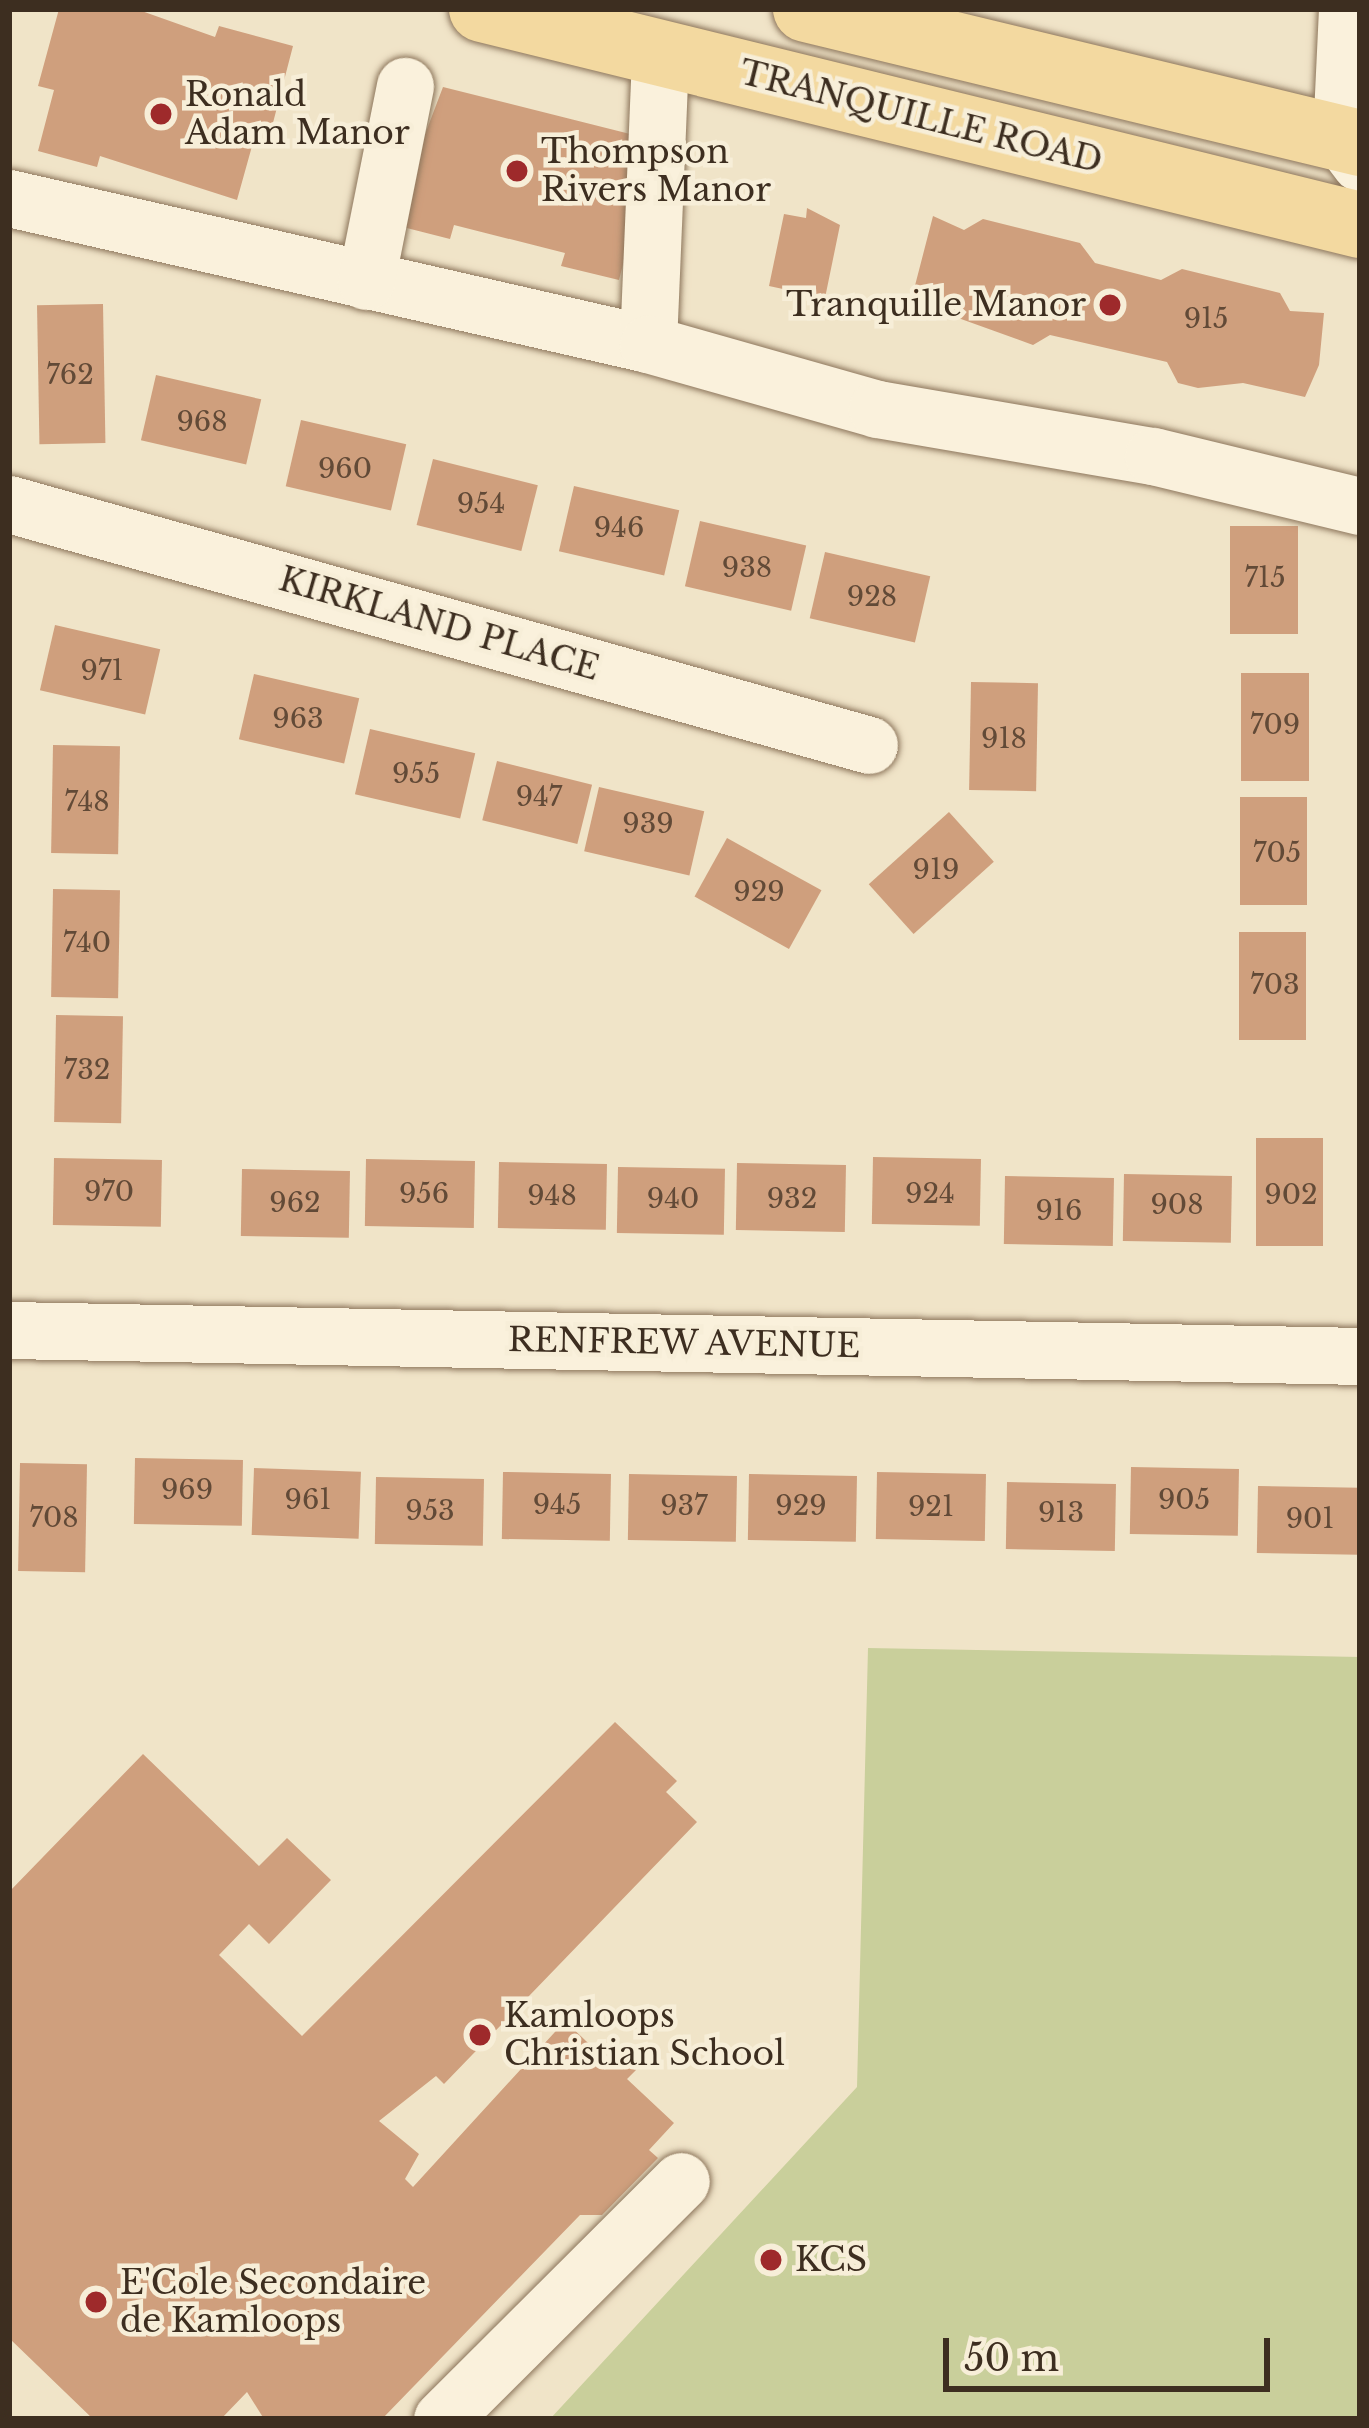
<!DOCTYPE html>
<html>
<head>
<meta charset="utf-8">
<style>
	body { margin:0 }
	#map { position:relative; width:1369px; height:2428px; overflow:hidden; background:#f0e4c8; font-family:"Libre Baskerville",serif }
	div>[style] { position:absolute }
	.green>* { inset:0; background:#c9cf9b }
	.building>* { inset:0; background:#cf9f7d; transform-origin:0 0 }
	.roads { filter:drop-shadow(0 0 3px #8d765c) drop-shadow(0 0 3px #8d765c) }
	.minor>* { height:57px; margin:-28.5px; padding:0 28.5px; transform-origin:28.5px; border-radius:28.5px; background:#faf1dc }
	.major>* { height:66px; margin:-33px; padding:0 33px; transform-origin:33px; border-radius:33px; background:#f3d9a0 }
	.dots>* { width:33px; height:33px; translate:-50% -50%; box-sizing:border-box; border:6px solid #f7eed8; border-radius:50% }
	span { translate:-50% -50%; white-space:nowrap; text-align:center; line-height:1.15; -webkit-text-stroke:9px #f7eed8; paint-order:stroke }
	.number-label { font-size:27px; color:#624a37 }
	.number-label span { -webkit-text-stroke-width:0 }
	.poi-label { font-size:33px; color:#3d2e20 }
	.left { translate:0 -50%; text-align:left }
	.right { translate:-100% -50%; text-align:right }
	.street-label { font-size:33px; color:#3d2e20 }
	.frame { position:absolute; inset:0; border:12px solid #3d2e20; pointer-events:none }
	.scale { position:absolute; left:943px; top:2338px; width:327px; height:54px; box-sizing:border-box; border:6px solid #3d2e20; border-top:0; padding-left:15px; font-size:36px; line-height:42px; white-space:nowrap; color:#3d2e20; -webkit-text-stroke:9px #f7eed8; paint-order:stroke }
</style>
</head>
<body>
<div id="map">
	<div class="green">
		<div style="clip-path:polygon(868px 1648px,1360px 1657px,1360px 2419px,550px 2419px,857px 2087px)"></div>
	</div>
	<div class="building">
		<div style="clip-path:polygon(59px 9px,136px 9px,215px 37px,219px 26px,293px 46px,268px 142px,254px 139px,237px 200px,100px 156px,97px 167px,38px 151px,54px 90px,38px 86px)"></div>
		<div style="clip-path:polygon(443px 87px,638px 136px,625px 189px,637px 193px,637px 209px,619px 280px,561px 266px,565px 253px,454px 225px,450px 239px,391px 224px)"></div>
		<div style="clip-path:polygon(807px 208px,840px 225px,825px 298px,769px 286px,784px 214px,806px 218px)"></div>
		<div style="clip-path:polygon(933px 216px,964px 230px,983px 219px,1080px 243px,1095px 263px,1161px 280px,1182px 269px,1280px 293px,1290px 311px,1324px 313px,1319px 365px,1305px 397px,1243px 383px,1198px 388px,1178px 383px,1167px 362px,1050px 335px,1033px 345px,911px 301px)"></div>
		<div style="left:103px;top:304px;width:139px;height:66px;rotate:89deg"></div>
		<div style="left:156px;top:375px;width:108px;height:67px;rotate:13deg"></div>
		<div style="left:301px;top:420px;width:108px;height:68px;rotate:13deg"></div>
		<div style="left:433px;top:459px;width:108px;height:68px;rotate:14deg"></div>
		<div style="left:574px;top:486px;width:108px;height:67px;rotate:13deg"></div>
		<div style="left:700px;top:521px;width:109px;height:67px;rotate:13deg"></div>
		<div style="left:1230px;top:526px;width:68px;height:108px"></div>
		<div style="left:825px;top:552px;width:108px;height:68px;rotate:13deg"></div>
		<div style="left:55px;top:625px;width:108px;height:67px;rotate:13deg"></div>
		<div style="left:1241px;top:673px;width:68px;height:108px"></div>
		<div style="left:254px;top:674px;width:108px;height:67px;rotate:13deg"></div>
		<div style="left:971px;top:682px;width:67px;height:108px;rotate:1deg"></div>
		<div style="left:370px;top:729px;width:108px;height:67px;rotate:13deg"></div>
		<div style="left:53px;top:745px;width:67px;height:108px;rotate:1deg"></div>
		<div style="left:497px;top:761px;width:98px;height:61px;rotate:14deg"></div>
		<div style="left:599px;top:787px;width:108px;height:66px;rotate:13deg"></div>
		<div style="left:1240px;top:797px;width:67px;height:108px"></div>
		<div style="left:949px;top:812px;width:67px;height:108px;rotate:48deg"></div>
		<div style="left:727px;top:838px;width:108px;height:67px;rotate:29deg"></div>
		<div style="left:53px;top:889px;width:67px;height:108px;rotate:1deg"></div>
		<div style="left:1239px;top:932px;width:67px;height:108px"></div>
		<div style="left:56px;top:1015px;width:67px;height:107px;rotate:1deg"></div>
		<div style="left:1256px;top:1138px;width:67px;height:108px"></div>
		<div style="left:873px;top:1157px;width:108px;height:67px;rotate:1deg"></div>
		<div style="left:54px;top:1158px;width:108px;height:67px;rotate:1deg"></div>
		<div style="left:366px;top:1159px;width:109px;height:67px;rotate:1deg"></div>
		<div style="left:499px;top:1162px;width:108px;height:66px;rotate:1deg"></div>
		<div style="left:737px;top:1163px;width:109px;height:67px;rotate:1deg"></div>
		<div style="left:618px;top:1167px;width:107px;height:66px;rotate:1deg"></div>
		<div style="left:242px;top:1169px;width:108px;height:67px;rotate:1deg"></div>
		<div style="left:1124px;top:1174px;width:108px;height:67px;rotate:1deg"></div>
		<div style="left:1005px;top:1176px;width:109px;height:68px;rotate:1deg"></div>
		<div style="left:135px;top:1458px;width:108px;height:66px;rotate:1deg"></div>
		<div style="left:20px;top:1463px;width:67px;height:108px;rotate:1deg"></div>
		<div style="left:1131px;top:1467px;width:108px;height:67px;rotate:1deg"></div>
		<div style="left:254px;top:1468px;width:107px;height:67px;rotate:2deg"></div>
		<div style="left:503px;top:1472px;width:108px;height:67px;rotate:1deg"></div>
		<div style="left:877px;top:1472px;width:109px;height:67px;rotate:1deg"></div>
		<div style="left:629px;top:1474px;width:108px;height:66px;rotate:1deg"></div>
		<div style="left:749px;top:1474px;width:108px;height:66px;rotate:1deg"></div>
		<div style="left:376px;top:1477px;width:108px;height:67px;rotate:1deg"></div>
		<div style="left:1007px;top:1482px;width:109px;height:67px;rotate:1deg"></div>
		<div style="left:1258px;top:1486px;width:102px;height:67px;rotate:1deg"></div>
		<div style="clip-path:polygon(615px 1722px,677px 1781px,666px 1792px,697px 1822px,444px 2084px,436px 2076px,379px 2121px,419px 2154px,405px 2179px,413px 2187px,565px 2021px,607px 2061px,617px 2051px,636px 2070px,627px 2079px,674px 2123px,649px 2150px,658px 2158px,602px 2215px,580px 2215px,382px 2419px,264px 2419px,247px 2392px,221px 2419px,93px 2419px,9px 2338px,9px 1892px,143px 1754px,259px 1866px,287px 1838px,331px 1880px,269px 1944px,249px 1924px,219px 1955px,302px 2036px)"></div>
	</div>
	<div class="roads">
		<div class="minor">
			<div style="left:1347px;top:9px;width:129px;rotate:92.7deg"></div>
			<div style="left:1341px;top:138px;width:31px;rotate:53deg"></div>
			<div style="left:9px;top:198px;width:655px;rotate:12.87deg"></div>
			<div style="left:648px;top:344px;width:291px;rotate:-87.6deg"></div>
			<div style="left:366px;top:281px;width:199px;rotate:-78.7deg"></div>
			<div style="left:648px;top:344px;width:238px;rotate:15.8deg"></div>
			<div style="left:877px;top:409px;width:280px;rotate:9.7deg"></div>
			<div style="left:1153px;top:456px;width:213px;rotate:13.6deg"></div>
			<div style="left:9px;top:504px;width:893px;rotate:15.65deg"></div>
			<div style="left:9px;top:1330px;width:1351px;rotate:1.1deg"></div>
			<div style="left:442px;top:2419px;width:337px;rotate:-44.9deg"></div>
		</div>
		<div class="major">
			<div style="left:482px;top:9px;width:904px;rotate:13.82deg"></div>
			<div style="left:806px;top:9px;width:570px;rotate:13.6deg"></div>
		</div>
	</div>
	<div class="dots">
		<div style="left:161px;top:114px;background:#9e2a2b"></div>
		<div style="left:517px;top:171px;background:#9e2a2b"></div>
		<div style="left:1110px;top:305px;background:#9e2a2b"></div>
		<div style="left:480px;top:2035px;background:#9e2a2b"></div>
		<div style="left:771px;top:2260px;background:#9e2a2b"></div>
		<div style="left:96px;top:2302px;background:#9e2a2b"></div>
	</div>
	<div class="number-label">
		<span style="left:1206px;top:319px">915</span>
		<span style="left:70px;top:375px">762</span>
		<span style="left:202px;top:422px">968</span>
		<span style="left:345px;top:469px">960</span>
		<span style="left:481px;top:504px">954</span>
		<span style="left:619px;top:528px">946</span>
		<span style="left:747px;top:568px">938</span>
		<span style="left:1265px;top:578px">715</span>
		<span style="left:872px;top:597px">928</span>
		<span style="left:102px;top:671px">971</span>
		<span style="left:298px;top:719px">963</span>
		<span style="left:1275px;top:725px">709</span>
		<span style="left:1004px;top:739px">918</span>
		<span style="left:416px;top:774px">955</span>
		<span style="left:539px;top:797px">947</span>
		<span style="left:87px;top:802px">748</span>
		<span style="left:648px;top:824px">939</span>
		<span style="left:1277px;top:853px">705</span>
		<span style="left:936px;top:870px">919</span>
		<span style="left:759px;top:892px">929</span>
		<span style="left:87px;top:943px">740</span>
		<span style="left:1275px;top:985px">703</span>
		<span style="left:87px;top:1070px">732</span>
		<span style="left:109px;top:1192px">970</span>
		<span style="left:424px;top:1194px">956</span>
		<span style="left:930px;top:1194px">924</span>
		<span style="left:1291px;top:1195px">902</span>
		<span style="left:552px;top:1196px">948</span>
		<span style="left:673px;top:1199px">940</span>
		<span style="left:792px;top:1199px">932</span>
		<span style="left:295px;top:1203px">962</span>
		<span style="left:1177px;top:1205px">908</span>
		<span style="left:1059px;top:1211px">916</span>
		<span style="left:187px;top:1490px">969</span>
		<span style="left:308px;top:1500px">961</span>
		<span style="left:1184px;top:1500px">905</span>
		<span style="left:557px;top:1505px">945</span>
		<span style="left:684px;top:1506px">937</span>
		<span style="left:801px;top:1506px">929</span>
		<span style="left:931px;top:1507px">921</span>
		<span style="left:430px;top:1511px">953</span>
		<span style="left:1061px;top:1513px">913</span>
		<span style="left:54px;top:1518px">708</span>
		<span style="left:1310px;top:1519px">901</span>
	</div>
	<div class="poi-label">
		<span class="left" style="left:185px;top:114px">Ronald<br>Adam Manor</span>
		<span class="left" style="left:541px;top:171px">Thompson<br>Rivers Manor</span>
		<span class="right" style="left:1086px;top:305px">Tranquille Manor</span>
		<span class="left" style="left:504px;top:2035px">Kamloops<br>Christian School</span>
		<span class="left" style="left:795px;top:2260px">KCS</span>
		<span class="left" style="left:120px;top:2302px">E'Cole Secondaire<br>de Kamloops</span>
	</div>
	<div class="street-label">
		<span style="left:921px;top:117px;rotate:14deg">TRANQUILLE ROAD</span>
		<span style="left:439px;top:624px;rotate:16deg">KIRKLAND PLACE</span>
		<span style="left:684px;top:1343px;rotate:1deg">RENFREW AVENUE</span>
	</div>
	<div class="frame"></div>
	<div class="scale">50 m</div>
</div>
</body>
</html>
